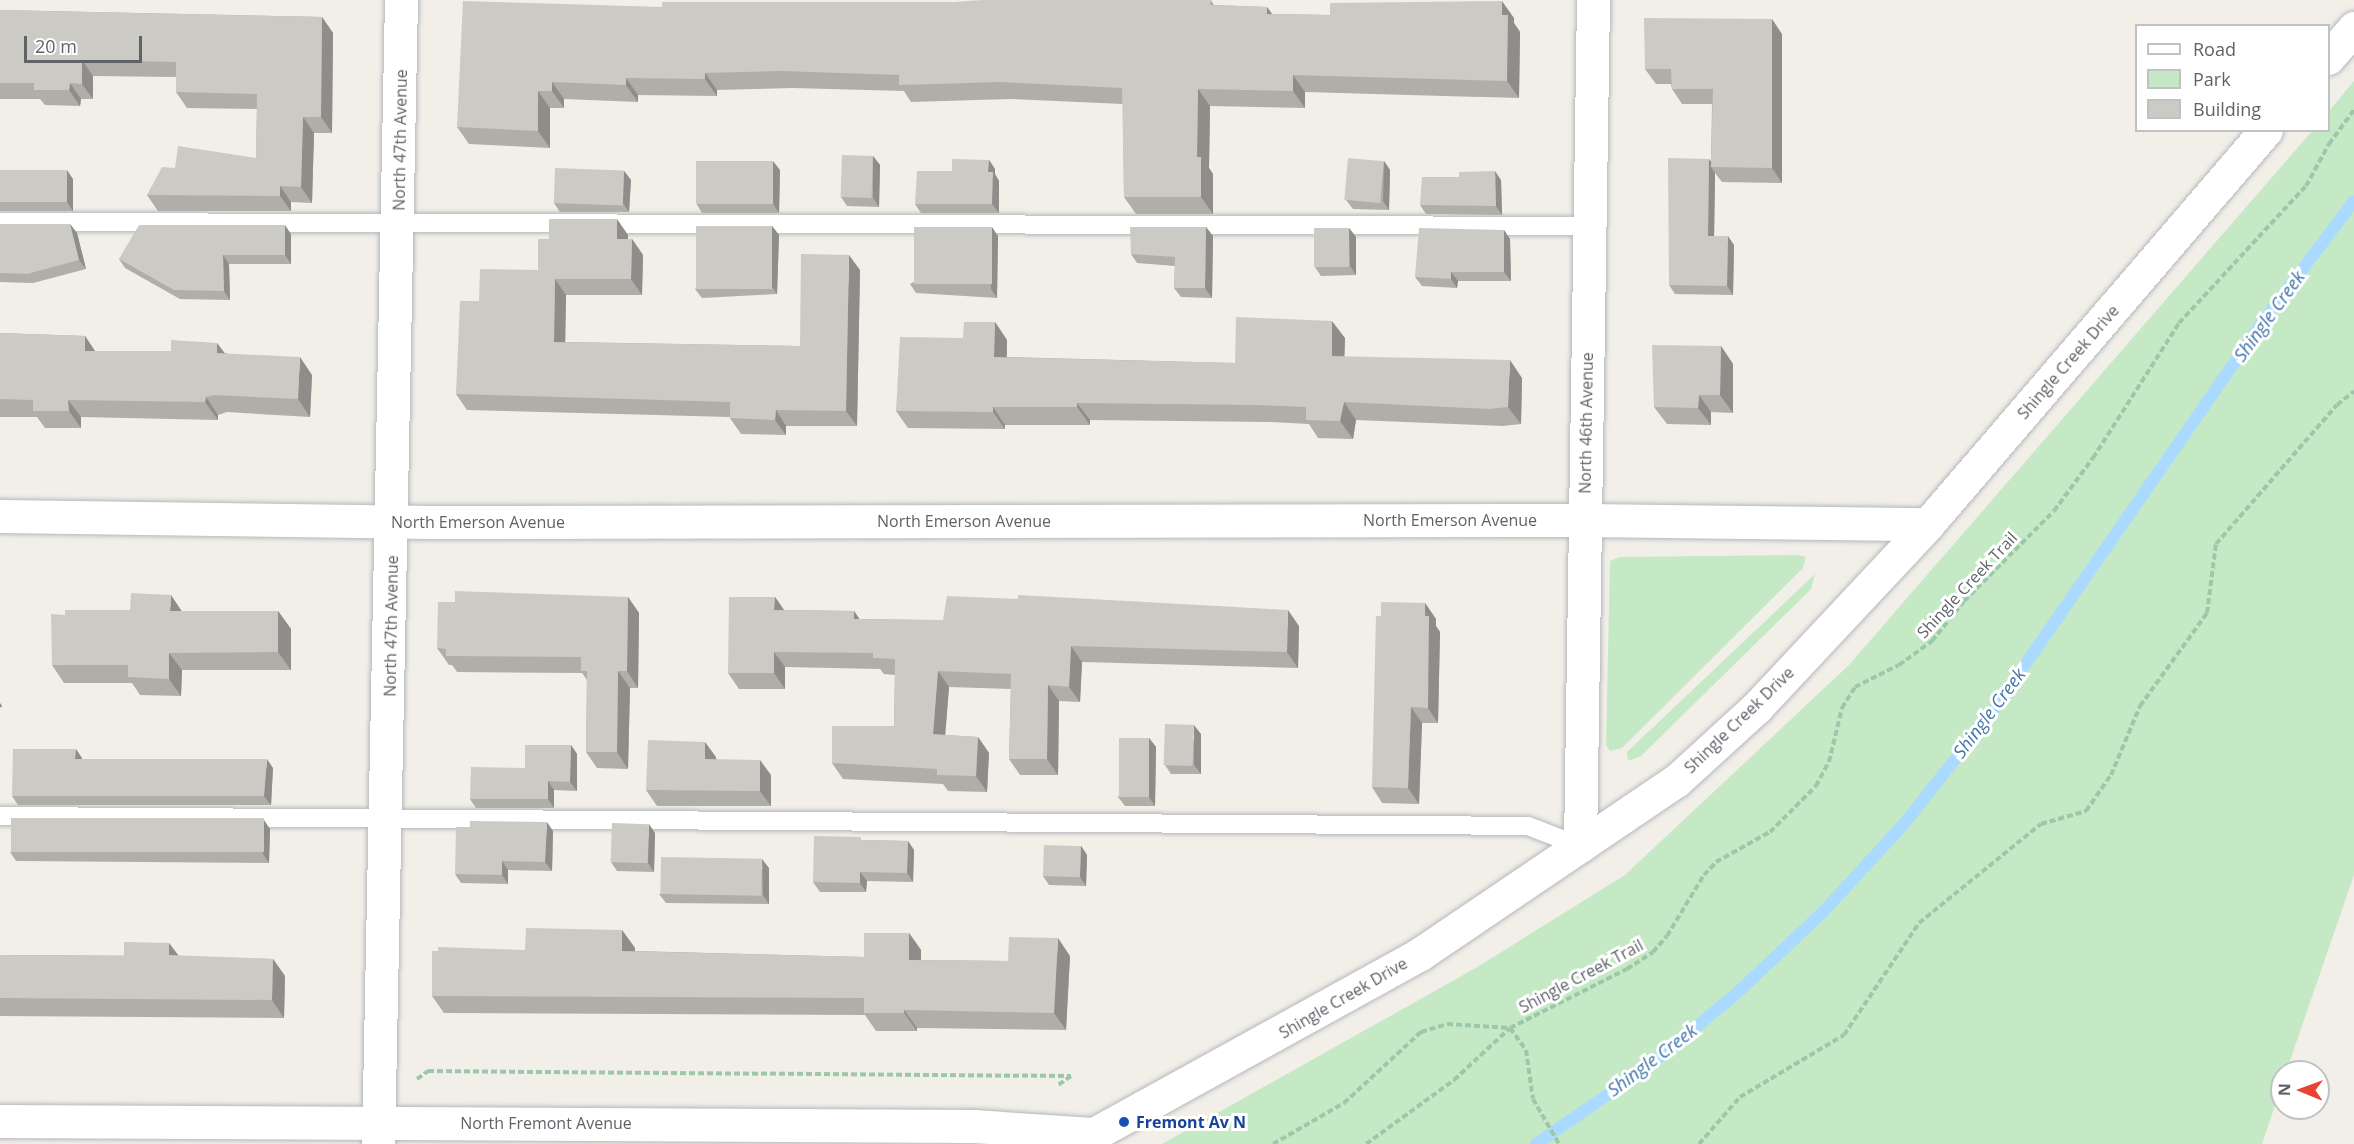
<!DOCTYPE html>
<html>
<head>
<meta charset="utf-8">
<style>
	body { margin:0 }
	#map { position:relative; width:2354px; height:1144px; overflow:hidden; background:#f1efe8; font-family:"Open Sans",sans-serif }
	div>[style] { position:absolute }
	.green>* { inset:0; background:#c5e8c5 }
	.stream>* { height:12px; margin:-6px; padding:0 6px; transform-origin:6px; border-radius:6px; background:#aadaff }
	.path>* { height:4px; margin-top:-2px; transform-origin:0; background:repeating-linear-gradient(90deg,#9cc7a9 0 6px,transparent 0 9px) }
	.roads { filter:drop-shadow(0 0 2px #b5b8bc) drop-shadow(0 0 2px #b5b8bc) }
	.service>* { height:18px; margin:-9px; padding:0 9px; transform-origin:9px; border-radius:9px; background:#fff }
	.minor>* { height:33px; margin:-16.5px; padding:0 16.5px; transform-origin:16.5px; border-radius:16.5px; background:#fff }
	.tertiary>* { height:33px; margin:-16.5px; padding:0 16.5px; transform-origin:16.5px; border-radius:16.5px; background:#fff }
	.wall>* { inset:0; background:#afaea9 }
	.shaded-wall>* { inset:0; background:#8f8d8a; transform-origin:0 0 }
	.building>* { inset:0; background:#cccac5; transform-origin:0 0 }
	.dots>* { width:16px; height:16px; translate:-50% -50%; box-sizing:border-box; border:3px solid #fff; border-radius:50% }
	span { translate:-50% -50%; white-space:nowrap; text-align:center; line-height:1.15; -webkit-text-stroke:6px #fff; paint-order:stroke }
	.street-label { font-size:16px; color:#5f6368 }
	.transit-label { font-size:16px; color:#164399; font-weight:700 }
	.left { translate:0 -50%; text-align:left }
	.water-label { font-size:18px; color:#4174aa; font-style:italic }
	.legend { position:absolute; left:2135px; top:24px; width:195px; height:108px; box-sizing:border-box; background:#fff; border:2px solid #bfc1c3; margin:0; padding:8px 10px; list-style:none; font-size:18px; color:#5f6368 }
	.legend li { display:flex; align-items:center; gap:12px; height:30px }
	.legend b { width:30px; border:2px solid #bfc1c3 }
	.north { position:absolute; left:2270px; top:1060px; width:60px; height:60px; box-sizing:border-box; background:#fff; border:2px solid #bfc1c3; border-radius:50%; rotate:271deg; font-size:16px; font-weight:700; line-height:24px; text-align:center; color:#5f6368 }
	.north::after { content:''; display:block; margin:auto; width:21px; height:27px; background:#ea4335; clip-path:polygon(50% 0,100% 100%,50% 72%,0 100%) }
	.scale { position:absolute; left:24px; top:36px; width:118px; height:27px; box-sizing:border-box; border:3px solid #5f6368; border-top:0; padding-left:8px; font-size:18px; line-height:21px; white-space:nowrap; color:#5f6368; -webkit-text-stroke:4px #fff; paint-order:stroke }
</style>
</head>
<body>
<div id="map">
	<div class="green">
		<div style="clip-path:polygon(2354px 81px,2354px 875px,2286px 1072px,2282px 1072px,2282px 1085px,2262px 1144px,1162px 1144px,1474px 969px,1625px 875px,1849px 665px,2312px 131px,2328px 130px,2329px 111px)"></div>
		<div style="clip-path:polygon(1797px 555px,1806px 557px,1803px 568px,1622px 748px,1610px 751px,1606px 745px,1610px 561px,1620px 557px)"></div>
		<div style="clip-path:polygon(1815px 574px,1811px 589px,1641px 756px,1628px 761px,1627px 752px)"></div>
	</div>
	<div class="stream">
		<div style="left:1536px;top:1144px;width:132px;rotate:-34.5deg"></div>
		<div style="left:1645px;top:1069px;width:118px;rotate:-39.5deg"></div>
		<div style="left:1736px;top:994px;width:120px;rotate:-43.3deg"></div>
		<div style="left:1823px;top:912px;width:118px;rotate:-47.4deg"></div>
		<div style="left:1903px;top:825px;width:142px;rotate:-51.6deg"></div>
		<div style="left:1991px;top:714px;width:474px;rotate:-55.3deg"></div>
		<div style="left:2261px;top:324px;width:154px;rotate:-52.9deg"></div>
	</div>
	<div class="path">
		<div style="left:1510px;top:1028px;width:27px;rotate:54deg"></div>
		<div style="left:1526px;top:1050px;width:49px;rotate:81.9deg"></div>
		<div style="left:1533px;top:1099px;width:52px;rotate:60deg"></div>
		<div style="left:417px;top:1079px;width:14px;rotate:-36deg"></div>
		<div style="left:428px;top:1071px;width:643px;rotate:0.45deg"></div>
		<div style="left:1071px;top:1076px;width:16px;rotate:145deg"></div>
		<div style="left:1273px;top:1144px;width:82px;rotate:-30deg"></div>
		<div style="left:1344px;top:1103px;width:105px;rotate:-42.7deg"></div>
		<div style="left:1421px;top:1032px;width:27px;rotate:-17deg"></div>
		<div style="left:1447px;top:1024px;width:63px;rotate:3.6deg"></div>
		<div style="left:1510px;top:1028px;width:131px;rotate:-26.8deg"></div>
		<div style="left:1627px;top:969px;width:31px;rotate:-33deg"></div>
		<div style="left:1653px;top:952px;width:21px;rotate:-49deg"></div>
		<div style="left:1667px;top:936px;width:71px;rotate:-58.8deg"></div>
		<div style="left:1704px;top:875px;width:18px;rotate:-47deg"></div>
		<div style="left:1716px;top:862px;width:62px;rotate:-29.1deg"></div>
		<div style="left:1770px;top:832px;width:65px;rotate:-45deg"></div>
		<div style="left:1816px;top:786px;width:27px;rotate:-62deg"></div>
		<div style="left:1829px;top:762px;width:56px;rotate:-76.5deg"></div>
		<div style="left:1842px;top:708px;width:25px;rotate:-58deg"></div>
		<div style="left:1855px;top:687px;width:49px;rotate:-26.6deg"></div>
		<div style="left:1899px;top:665px;width:41px;rotate:-36deg"></div>
		<div style="left:1932px;top:641px;width:51px;rotate:-51.3deg"></div>
		<div style="left:1964px;top:601px;width:127px;rotate:-45deg"></div>
		<div style="left:2054px;top:511px;width:66px;rotate:-53.7deg"></div>
		<div style="left:2093px;top:458px;width:160px;rotate:-57.5deg"></div>
		<div style="left:2179px;top:323px;width:187px;rotate:-47.2deg"></div>
		<div style="left:2306px;top:186px;width:48px;rotate:-61.3deg"></div>
		<div style="left:2329px;top:144px;width:42px;rotate:-53.7deg"></div>
		<div style="left:1366px;top:1144px;width:109px;rotate:-36deg"></div>
		<div style="left:1454px;top:1080px;width:76px;rotate:-42.9deg"></div>
		<div style="left:1699px;top:1144px;width:62px;rotate:-48.9deg"></div>
		<div style="left:1740px;top:1097px;width:121px;rotate:-30.8deg"></div>
		<div style="left:1844px;top:1035px;width:135px;rotate:-56.2deg"></div>
		<div style="left:1919px;top:923px;width:157px;rotate:-39.1deg"></div>
		<div style="left:2041px;top:824px;width:47px;rotate:-16.1deg"></div>
		<div style="left:2086px;top:811px;width:44px;rotate:-55.2deg"></div>
		<div style="left:2111px;top:775px;width:75px;rotate:-67.2deg"></div>
		<div style="left:2140px;top:706px;width:115px;rotate:-54.2deg"></div>
		<div style="left:2207px;top:613px;width:70px;rotate:-82.6deg"></div>
		<div style="left:2216px;top:544px;width:184px;rotate:-49deg"></div>
		<div style="left:2337px;top:405px;width:22px;rotate:-39deg"></div>
	</div>
	<div class="roads">
		<div class="service">
			<div style="left:0;top:222px;width:1591px;rotate:0.14deg"></div>
			<div style="left:0;top:816px;width:1528px;rotate:0.37deg"></div>
			<div style="left:1528px;top:826px;width:56px;rotate:21deg"></div>
		</div>
		<div class="minor">
			<div style="left:0;top:516px;width:431px;rotate:0.8deg"></div>
			<div style="left:431px;top:522px;width:1153px;rotate:-0.1deg"></div>
			<div style="left:1584px;top:520px;width:344px;rotate:0.7deg"></div>
			<div style="left:1580px;top:846px;width:846px;rotate:-89.12deg"></div>
			<div style="left:0;top:1121px;width:974px;rotate:0.29deg"></div>
			<div style="left:974px;top:1126px;width:118px;rotate:3.9deg"></div>
			<div style="left:378px;top:1144px;width:1144px;rotate:-88.85deg"></div>
		</div>
		<div class="tertiary">
			<div style="left:2328px;top:58px;width:40px;rotate:-49deg"></div>
			<div style="left:1076px;top:1144px;width:393px;rotate:-28.9deg"></div>
			<div style="left:1420px;top:954px;width:309px;rotate:-34.1deg"></div>
			<div style="left:1676px;top:781px;width:110px;rotate:-42.4deg"></div>
			<div style="left:1757px;top:707px;width:250px;rotate:-46.9deg"></div>
			<div style="left:1928px;top:524px;width:519px;rotate:-49.37deg"></div>
		</div>
	</div>
	<div class="wall">
		<div style="clip-path:polygon(1211px 0,1214px 5px,1267px 7px,1272px 14px,1514px 18px,1514px 23px,1520px 32px,1519px 98px,1305px 92px,1305px 108px,1210px 106px,1209px 168px,1213px 174px,1213px 214px,1136px 214px,1124px 197px,1123px 104px,1011px 99px,911px 102px,904px 91px,793px 88px,717px 90px,717px 96px,638px 95px,638px 102px,564px 99px,564px 108px,550px 108px,550px 148px,469px 144px,457px 127px,662px 7px,954px 2px)"></div>
		<div style="clip-path:polygon(0 10px,322px 17px,333px 33px,332px 133px,314px 133px,312px 203px,291px 202px,291px 211px,158px 211px,147px 195px,175px 168px,256px 158px,257px 109px,187px 108px,176px 92px,176px 77px,93px 76px,93px 99px,81px 99px,80px 106px,45px 105px,40px 99px,0 99px)"></div>
		<div style="clip-path:polygon(1782px 34px,1782px 183px,1722px 182px,1715px 173px,1714px 236px,1734px 245px,1733px 295px,1675px 294px,1669px 285px,1709px 159px,1711px 162px,1712px 104px,1682px 104px,1672px 89px,1671px 84px,1656px 84px,1645px 69px)"></div>
		<div style="clip-path:polygon(873px 156px,880px 165px,879px 207px,847px 206px,841px 197px)"></div>
		<div style="clip-path:polygon(989px 160px,995px 169px,995px 174px,999px 181px,999px 213px,921px 213px,915px 204px,952px 171px)"></div>
		<div style="clip-path:polygon(1384px 161px,1390px 170px,1389px 210px,1353px 209px,1346px 200px)"></div>
		<div style="clip-path:polygon(0 170px,73px 179px,73px 211px,0 211px)"></div>
		<div style="clip-path:polygon(780px 170px,779px 213px,702px 213px,696px 203px)"></div>
		<div style="clip-path:polygon(624px 171px,631px 180px,629px 212px,560px 212px,554px 203px)"></div>
		<div style="clip-path:polygon(1459px 177px,1501px 180px,1502px 215px,1426px 214px,1420px 205px)"></div>
		<div style="clip-path:polygon(0 224px,70px 224px,77px 233px,86px 269px,33px 283px,0 282px)"></div>
		<div style="clip-path:polygon(772px 226px,779px 235px,777px 294px,702px 298px,695px 289px)"></div>
		<div style="clip-path:polygon(1206px 227px,1213px 236px,1212px 298px,1181px 297px,1174px 288px,1175px 266px,1137px 263px,1131px 254px)"></div>
		<div style="clip-path:polygon(1349px 228px,1356px 237px,1356px 275px,1321px 276px,1315px 267px)"></div>
		<div style="clip-path:polygon(1504px 230px,1510px 239px,1511px 281px,1458px 281px,1457px 288px,1422px 286px,1415px 277px)"></div>
		<div style="clip-path:polygon(291px 234px,291px 264px,229px 264px,230px 300px,180px 299px,125px 268px,119px 259px)"></div>
		<div style="clip-path:polygon(628px 235px,628px 239px,632px 239px,643px 255px,642px 295px,566px 295px,565px 342px,800px 346px,860px 270px,857px 426px,786px 426px,786px 435px,741px 434px,730px 418px,730px 417px,467px 410px,456px 394px,479px 301px,538px 270px,549px 239px)"></div>
		<div style="clip-path:polygon(998px 236px,997px 298px,916px 293px,910px 284px)"></div>
		<div style="clip-path:polygon(995px 322px,1007px 340px,1007px 357px,1235px 363px,1345px 338px,1344px 357px,1522px 378px,1521px 424px,1503px 426px,1356px 420px,1353px 439px,1318px 438px,1309px 424px,1269px 422px,1090px 420px,1090px 425px,1005px 425px,1005px 429px,908px 428px,896px 411px,963px 338px)"></div>
		<div style="clip-path:polygon(0 333px,85px 336px,95px 351px,225px 353px,312px 375px,310px 417px,227px 412px,218px 415px,218px 420px,81px 417px,81px 428px,45px 428px,37px 417px,0 417px)"></div>
		<div style="clip-path:polygon(1721px 346px,1733px 364px,1733px 413px,1711px 412px,1711px 425px,1667px 424px,1654px 407px)"></div>
		<div style="clip-path:polygon(628px 597px,639px 613px,638px 688px,630px 688px,628px 769px,597px 768px,586px 752px,587px 680px,582px 673px,457px 672px,452px 665px,449px 665px,437px 648px,455px 602px)"></div>
		<div style="clip-path:polygon(775px 597px,784px 610px,854px 611px,859px 619px,1299px 626px,1298px 668px,1082px 662px,1080px 702px,1059px 701px,1058px 775px,1020px 775px,1009px 759px,1011px 689px,949px 687px,945px 735px,978px 737px,989px 753px,987px 792px,948px 791px,943px 784px,843px 779px,832px 763px,894px 726px,895px 675px,884px 674px,880px 669px,785px 667px,785px 689px,739px 689px,728px 673px)"></div>
		<div style="clip-path:polygon(1425px 603px,1436px 619px,1436px 626px,1440px 632px,1438px 723px,1422px 723px,1419px 804px,1382px 803px,1372px 787px)"></div>
		<div style="clip-path:polygon(182px 611px,278px 611px,291px 629px,291px 670px,182px 670px,181px 696px,140px 695px,132px 683px,64px 683px,52px 665px,65px 615px)"></div>
		<div style="clip-path:polygon(1201px 734px,1201px 774px,1171px 774px,1165px 765px)"></div>
		<div style="clip-path:polygon(1149px 738px,1156px 747px,1155px 806px,1125px 806px,1118px 797px)"></div>
		<div style="clip-path:polygon(571px 745px,577px 754px,577px 791px,554px 790px,554px 808px,476px 808px,470px 799px,525px 768px)"></div>
		<div style="clip-path:polygon(76px 749px,82px 759px,273px 768px,271px 805px,18px 805px,12px 796px)"></div>
		<div style="clip-path:polygon(716px 757px,716px 759px,771px 775px,771px 806px,657px 806px,646px 790px)"></div>
		<div style="clip-path:polygon(270px 829px,269px 863px,16px 861px,10px 852px)"></div>
		<div style="clip-path:polygon(553px 831px,552px 871px,508px 870px,508px 884px,461px 883px,455px 874px)"></div>
		<div style="clip-path:polygon(655px 833px,654px 872px,617px 871px,611px 862px)"></div>
		<div style="clip-path:polygon(863px 840px,908px 841px,914px 850px,913px 882px,867px 881px,866px 892px,820px 892px,813px 882px)"></div>
		<div style="clip-path:polygon(1081px 846px,1087px 855px,1086px 886px,1049px 885px,1043px 876px)"></div>
		<div style="clip-path:polygon(769px 868px,769px 904px,666px 903px,659px 894px)"></div>
		<div style="clip-path:polygon(622px 930px,635px 948px,635px 951px,864px 957px,909px 933px,921px 950px,921px 960px,1008px 961px,1070px 956px,1066px 1030px,917px 1028px,917px 1031px,876px 1031px,865px 1015px,444px 1013px,432px 996px,525px 950px)"></div>
		<div style="clip-path:polygon(0 955px,178px 956px,273px 959px,285px 976px,284px 1018px,0 1016px)"></div>
	</div>
	<div class="shaded-wall">
		<div style="clip-path:polygon(1502px 1px,1514px 18px,1514px 23px,1520px 32px,1519px 98px,1507px 81px,1502px 15px)"></div>
		<div style="clip-path:polygon(1267px 7px,1279px 24px,1267px 14px)"></div>
		<div style="clip-path:polygon(322px 17px,333px 33px,332px 133px,321px 117px)"></div>
		<div style="clip-path:polygon(1772px 19px,1782px 34px,1782px 183px,1772px 168px)"></div>
		<div style="clip-path:polygon(82px 60px,93px 76px,93px 99px,82px 84px)"></div>
		<div style="clip-path:polygon(705px 73px,717px 90px,717px 96px,705px 79px)"></div>
		<div style="clip-path:polygon(1293px 75px,1305px 92px,1305px 108px,1293px 91px)"></div>
		<div style="clip-path:polygon(626px 78px,638px 95px,638px 102px,626px 85px)"></div>
		<div style="clip-path:polygon(552px 82px,564px 99px,564px 108px,552px 91px)"></div>
		<div style="clip-path:polygon(70px 83px,81px 99px,80px 106px,69px 90px)"></div>
		<div style="clip-path:polygon(1198px 89px,1210px 106px,1209px 168px,1213px 174px,1213px 214px,1201px 197px,1197px 157px)"></div>
		<div style="clip-path:polygon(538px 91px,550px 108px,550px 148px,538px 131px)"></div>
		<div style="clip-path:polygon(303px 117px,314px 133px,312px 203px,301px 187px)"></div>
		<div style="clip-path:polygon(873px 156px,880px 165px,879px 207px,873px 198px)"></div>
		<div style="clip-path:polygon(1709px 159px,1715px 167px,1711px 167px,1715px 173px,1714px 245px,1708px 236px)"></div>
		<div style="clip-path:polygon(989px 160px,995px 169px,995px 174px,999px 181px,999px 213px,992px 204px,988px 172px)"></div>
		<div style="clip-path:polygon(773px 161px,780px 170px,779px 213px,773px 204px)"></div>
		<div style="clip-path:polygon(1384px 161px,1390px 170px,1389px 210px,1383px 201px)"></div>
		<div style="clip-path:polygon(67px 170px,73px 179px,73px 211px,67px 202px)"></div>
		<div style="clip-path:polygon(624px 171px,631px 180px,629px 212px,623px 203px)"></div>
		<div style="clip-path:polygon(1495px 171px,1501px 180px,1502px 215px,1496px 206px)"></div>
		<div style="clip-path:polygon(280px 186px,291px 202px,291px 211px,280px 196px)"></div>
		<div style="clip-path:polygon(617px 219px,628px 235px,628px 255px,617px 239px)"></div>
		<div style="clip-path:polygon(70px 224px,77px 233px,86px 269px,79px 260px)"></div>
		<div style="clip-path:polygon(285px 225px,291px 234px,291px 264px,285px 255px)"></div>
		<div style="clip-path:polygon(772px 226px,779px 235px,777px 294px,771px 285px)"></div>
		<div style="clip-path:polygon(992px 227px,998px 236px,997px 298px,991px 289px)"></div>
		<div style="clip-path:polygon(1206px 227px,1213px 236px,1212px 298px,1205px 288px)"></div>
		<div style="clip-path:polygon(1349px 228px,1356px 237px,1356px 275px,1350px 266px)"></div>
		<div style="clip-path:polygon(1504px 230px,1510px 239px,1511px 281px,1504px 272px)"></div>
		<div style="clip-path:polygon(1728px 236px,1734px 245px,1733px 295px,1727px 286px)"></div>
		<div style="clip-path:polygon(632px 239px,643px 255px,642px 295px,631px 279px)"></div>
		<div style="clip-path:polygon(223px 255px,229px 264px,230px 300px,224px 291px)"></div>
		<div style="clip-path:polygon(849px 255px,860px 270px,857px 426px,846px 411px)"></div>
		<div style="clip-path:polygon(1451px 272px,1458px 281px,1457px 288px,1451px 279px)"></div>
		<div style="clip-path:polygon(555px 279px,566px 295px,565px 357px,554px 342px)"></div>
		<div style="clip-path:polygon(1332px 321px,1345px 338px,1344px 374px,1332px 356px)"></div>
		<div style="clip-path:polygon(995px 322px,1007px 340px,1006px 375px,994px 357px)"></div>
		<div style="clip-path:polygon(85px 336px,97px 354px,85px 351px)"></div>
		<div style="clip-path:polygon(217px 343px,230px 360px,217px 353px)"></div>
		<div style="clip-path:polygon(1721px 346px,1733px 364px,1733px 413px,1720px 395px)"></div>
		<div style="clip-path:polygon(300px 357px,312px 375px,310px 417px,298px 399px)"></div>
		<div style="clip-path:polygon(1510px 360px,1522px 378px,1521px 424px,1508px 407px)"></div>
		<div style="clip-path:polygon(1699px 395px,1711px 412px,1711px 425px,1698px 408px)"></div>
		<div style="clip-path:polygon(206px 397px,218px 415px,218px 420px,205px 402px)"></div>
		<div style="clip-path:polygon(68px 400px,81px 417px,81px 428px,69px 411px)"></div>
		<div style="clip-path:polygon(1344px 402px,1356px 420px,1353px 439px,1340px 421px)"></div>
		<div style="clip-path:polygon(1077px 403px,1090px 420px,1090px 425px,1077px 407px)"></div>
		<div style="clip-path:polygon(993px 407px,1005px 425px,1005px 429px,993px 412px)"></div>
		<div style="clip-path:polygon(776px 410px,786px 426px,786px 435px,775px 420px)"></div>
		<div style="clip-path:polygon(171px 595px,183px 613px,170px 611px)"></div>
		<div style="clip-path:polygon(628px 597px,639px 613px,638px 688px,627px 671px)"></div>
		<div style="clip-path:polygon(775px 597px,786px 613px,774px 610px)"></div>
		<div style="clip-path:polygon(1425px 603px,1436px 619px,1436px 626px,1440px 632px,1438px 723px,1428px 708px)"></div>
		<div style="clip-path:polygon(1288px 610px,1299px 626px,1298px 668px,1287px 652px)"></div>
		<div style="clip-path:polygon(278px 611px,291px 629px,291px 670px,278px 652px)"></div>
		<div style="clip-path:polygon(854px 611px,865px 627px,854px 619px)"></div>
		<div style="clip-path:polygon(1071px 646px,1082px 662px,1080px 702px,1069px 687px)"></div>
		<div style="clip-path:polygon(774px 652px,785px 667px,785px 689px,774px 673px)"></div>
		<div style="clip-path:polygon(169px 653px,182px 670px,181px 696px,169px 679px)"></div>
		<div style="clip-path:polygon(618px 671px,630px 688px,628px 769px,617px 752px)"></div>
		<div style="clip-path:polygon(938px 671px,949px 687px,944px 750px,933px 734px)"></div>
		<div style="clip-path:polygon(1048px 685px,1059px 701px,1058px 775px,1047px 759px)"></div>
		<div style="left:0;top:703px;width:4px;height:69px;rotate:56deg"></div>
		<div style="clip-path:polygon(1411px 707px,1422px 723px,1419px 804px,1408px 788px)"></div>
		<div style="clip-path:polygon(1194px 725px,1201px 734px,1201px 774px,1194px 765px)"></div>
		<div style="clip-path:polygon(978px 737px,989px 753px,987px 792px,976px 776px)"></div>
		<div style="clip-path:polygon(1149px 738px,1156px 747px,1155px 806px,1149px 797px)"></div>
		<div style="clip-path:polygon(705px 742px,716px 757px,716px 774px,705px 759px)"></div>
		<div style="clip-path:polygon(571px 745px,577px 754px,577px 791px,570px 782px)"></div>
		<div style="clip-path:polygon(76px 749px,82px 758px,82px 768px,75px 759px)"></div>
		<div style="clip-path:polygon(267px 759px,273px 768px,271px 805px,264px 796px)"></div>
		<div style="clip-path:polygon(760px 760px,771px 775px,771px 806px,760px 791px)"></div>
		<div style="clip-path:polygon(548px 781px,554px 790px,554px 808px,548px 799px)"></div>
		<div style="clip-path:polygon(264px 820px,270px 829px,269px 863px,263px 854px)"></div>
		<div style="clip-path:polygon(547px 822px,553px 831px,552px 871px,545px 862px)"></div>
		<div style="clip-path:polygon(649px 824px,655px 833px,654px 872px,648px 863px)"></div>
		<div style="clip-path:polygon(908px 841px,914px 850px,913px 882px,907px 873px)"></div>
		<div style="clip-path:polygon(1081px 846px,1087px 855px,1086px 886px,1080px 877px)"></div>
		<div style="clip-path:polygon(762px 859px,769px 868px,769px 904px,763px 895px)"></div>
		<div style="clip-path:polygon(502px 861px,508px 870px,508px 884px,502px 875px)"></div>
		<div style="clip-path:polygon(860px 872px,867px 881px,866px 892px,860px 883px)"></div>
		<div style="clip-path:polygon(622px 930px,635px 948px,635px 969px,622px 951px)"></div>
		<div style="clip-path:polygon(909px 933px,921px 950px,921px 977px,909px 960px)"></div>
		<div style="clip-path:polygon(1058px 938px,1070px 956px,1066px 1030px,1054px 1013px)"></div>
		<div style="clip-path:polygon(169px 943px,182px 960px,169px 955px)"></div>
		<div style="clip-path:polygon(273px 959px,285px 976px,284px 1018px,272px 1000px)"></div>
		<div style="clip-path:polygon(904px 1010px,917px 1028px,917px 1031px,904px 1013px)"></div>
	</div>
	<div class="building">
		<div style="clip-path:polygon(983px 0,1211px 0,1210px 5px,1267px 7px,1267px 14px,1330px 15px,1330px 3px,1502px 1px,1502px 15px,1508px 15px,1507px 81px,1293px 75px,1293px 91px,1198px 89px,1197px 157px,1201px 157px,1201px 197px,1124px 197px,1122px 88px,999px 82px,899px 85px,899px 75px,781px 71px,705px 73px,705px 79px,626px 78px,626px 85px,552px 82px,552px 91px,538px 91px,538px 131px,457px 127px,463px 1px,662px 7px,662px 2px,954px 2px)"></div>
		<div style="clip-path:polygon(0 10px,322px 17px,321px 117px,303px 117px,301px 187px,280px 186px,280px 196px,147px 195px,162px 167px,175px 168px,178px 146px,256px 158px,257px 94px,176px 92px,176px 62px,82px 60px,82px 84px,70px 83px,69px 90px,34px 90px,34px 83px,0 83px)"></div>
		<div style="clip-path:polygon(1644px 18px,1772px 19px,1772px 168px,1711px 167px,1713px 89px,1672px 89px,1671px 69px,1645px 69px)"></div>
		<div style="left:842px;top:155px;width:31px;height:42px;rotate:2deg"></div>
		<div style="left:1348px;top:158px;width:36px;height:42px;rotate:5deg"></div>
		<div style="clip-path:polygon(1668px 158px,1709px 159px,1708px 236px,1728px 236px,1727px 286px,1669px 285px)"></div>
		<div style="clip-path:polygon(952px 159px,989px 160px,988px 172px,993px 172px,992px 204px,915px 204px,917px 171px,952px 171px)"></div>
		<div style="left:773px;top:161px;width:43px;height:77px;rotate:90deg"></div>
		<div style="left:555px;top:168px;width:69px;height:35px;rotate:2deg"></div>
		<div style="left:0;top:170px;width:67px;height:32px"></div>
		<div style="clip-path:polygon(1495px 171px,1496px 206px,1420px 205px,1422px 177px,1459px 177px,1459px 172px)"></div>
		<div style="clip-path:polygon(549px 219px,617px 219px,617px 239px,632px 239px,631px 279px,555px 279px,554px 342px,800px 346px,801px 254px,849px 255px,846px 411px,776px 410px,775px 420px,730px 418px,730px 402px,456px 394px,460px 301px,479px 301px,480px 269px,538px 270px,538px 239px,549px 239px)"></div>
		<div style="clip-path:polygon(0 224px,70px 224px,79px 260px,27px 274px,0 273px)"></div>
		<div style="clip-path:polygon(139px 225px,285px 225px,285px 255px,223px 255px,224px 291px,174px 290px,119px 259px)"></div>
		<div style="left:696px;top:226px;width:76px;height:63px"></div>
		<div style="left:914px;top:227px;width:78px;height:57px"></div>
		<div style="clip-path:polygon(1130px 227px,1206px 227px,1205px 288px,1174px 288px,1175px 257px,1131px 254px)"></div>
		<div style="left:1314px;top:228px;width:35px;height:39px"></div>
		<div style="clip-path:polygon(1419px 228px,1504px 230px,1504px 272px,1451px 272px,1451px 279px,1415px 277px)"></div>
		<div style="clip-path:polygon(1236px 317px,1332px 321px,1332px 356px,1510px 360px,1508px 407px,1490px 409px,1344px 402px,1340px 421px,1306px 420px,1306px 407px,1256px 405px,1077px 403px,1077px 407px,993px 407px,993px 412px,896px 411px,900px 337px,963px 338px,964px 322px,995px 322px,994px 357px,1235px 363px)"></div>
		<div style="clip-path:polygon(0 333px,85px 336px,85px 351px,171px 351px,171px 340px,217px 343px,217px 353px,300px 357px,298px 399px,214px 395px,206px 397px,205px 402px,68px 400px,69px 411px,33px 411px,33px 400px,0 399px)"></div>
		<div style="clip-path:polygon(1652px 345px,1721px 346px,1720px 395px,1699px 395px,1698px 408px,1654px 407px)"></div>
		<div style="clip-path:polygon(455px 591px,628px 597px,627px 671px,618px 671px,617px 752px,586px 752px,587px 671px,581px 671px,581px 657px,446px 656px,446px 649px,437px 648px,438px 602px,455px 602px)"></div>
		<div style="clip-path:polygon(131px 593px,171px 595px,170px 611px,278px 611px,278px 652px,169px 653px,169px 679px,128px 677px,128px 665px,52px 665px,51px 614px,65px 615px,65px 610px,130px 610px)"></div>
		<div style="clip-path:polygon(1018px 595px,1288px 610px,1287px 652px,1071px 646px,1069px 687px,1048px 685px,1047px 759px,1009px 759px,1011px 674px,938px 671px,933px 734px,978px 737px,976px 776px,937px 775px,937px 769px,832px 763px,832px 726px,894px 726px,895px 659px,873px 658px,873px 653px,774px 652px,774px 673px,728px 673px,729px 597px,775px 597px,774px 610px,854px 611px,854px 619px,943px 620px,947px 596px,1018px 599px)"></div>
		<div style="clip-path:polygon(1381px 602px,1425px 603px,1425px 616px,1429px 616px,1428px 708px,1411px 707px,1408px 788px,1372px 787px,1376px 616px,1381px 616px)"></div>
		<div style="left:1165px;top:724px;width:29px;height:41px;rotate:2deg"></div>
		<div style="left:1119px;top:738px;width:30px;height:59px"></div>
		<div style="clip-path:polygon(648px 740px,705px 742px,705px 759px,760px 760px,760px 791px,646px 790px)"></div>
		<div style="clip-path:polygon(525px 745px,571px 745px,570px 782px,548px 781px,548px 799px,470px 799px,471px 767px,525px 768px)"></div>
		<div style="clip-path:polygon(13px 749px,76px 749px,75px 759px,267px 759px,264px 796px,12px 796px)"></div>
		<div style="left:11px;top:818px;width:253px;height:34px"></div>
		<div style="clip-path:polygon(470px 821px,547px 822px,545px 862px,502px 861px,502px 875px,455px 874px,456px 827px,470px 827px)"></div>
		<div style="left:612px;top:823px;width:37px;height:39px;rotate:2deg"></div>
		<div style="clip-path:polygon(814px 836px,861px 837px,861px 840px,908px 841px,907px 873px,860px 872px,860px 883px,813px 882px)"></div>
		<div style="left:1044px;top:845px;width:37px;height:31px;rotate:2deg"></div>
		<div style="left:661px;top:857px;width:101px;height:37px;rotate:1deg"></div>
		<div style="clip-path:polygon(526px 928px,622px 930px,622px 951px,864px 957px,864px 933px,909px 933px,909px 960px,1008px 961px,1009px 937px,1058px 938px,1054px 1013px,904px 1010px,904px 1013px,864px 1013px,864px 998px,432px 996px,432px 951px,438px 951px,438px 947px,525px 950px)"></div>
		<div style="clip-path:polygon(124px 942px,169px 943px,169px 955px,273px 959px,272px 1000px,0 998px,0 955px,124px 956px)"></div>
	</div>
	<div class="dots">
		<div style="left:1124px;top:1122px;background:#1a4fb4"></div>
	</div>
	<div class="street-label">
		<span style="left:400px;top:140px;rotate:-89deg">North 47th Avenue</span>
		<span style="left:2068px;top:362px;rotate:-49deg">Shingle Creek Drive</span>
		<span style="left:1586px;top:423px;rotate:-89deg">North 46th Avenue</span>
		<span style="left:1450px;top:520px">North Emerson Avenue</span>
		<span style="left:964px;top:521px">North Emerson Avenue</span>
		<span style="left:478px;top:522px">North Emerson Avenue</span>
		<span style="left:1967px;top:585px;rotate:-47deg">Shingle Creek Trail</span>
		<span style="left:391px;top:626px;rotate:-89deg">North 47th Avenue</span>
		<span style="left:1739px;top:720px;rotate:-44deg">Shingle Creek Drive</span>
		<span style="left:1581px;top:976px;rotate:-28deg">Shingle Creek Trail</span>
		<span style="left:1343px;top:998px;rotate:-30deg">Shingle Creek Drive</span>
		<span style="left:546px;top:1123px">North Fremont Avenue</span>
	</div>
	<div class="transit-label">
		<span class="left" style="left:1136px;top:1122px">Fremont Av N</span>
	</div>
	<div class="water-label">
		<span style="left:2269px;top:316px;rotate:-54deg">Shingle Creek</span>
		<span style="left:1989px;top:713px;rotate:-53deg">Shingle Creek</span>
		<span style="left:1652px;top:1060px;rotate:-37deg">Shingle Creek</span>
	</div>
	<ul class="legend">
	<li><b style="height:8px;background:#fff"></b>Road</li>
	<li><b style="height:16px;background:#c5e8c5"></b>Park</li>
	<li><b style="height:16px;background:#cccac5"></b>Building</li>
	</ul>
	<div class="north">N</div>
	<div class="scale">20 m</div>
</div>
</body>
</html>
